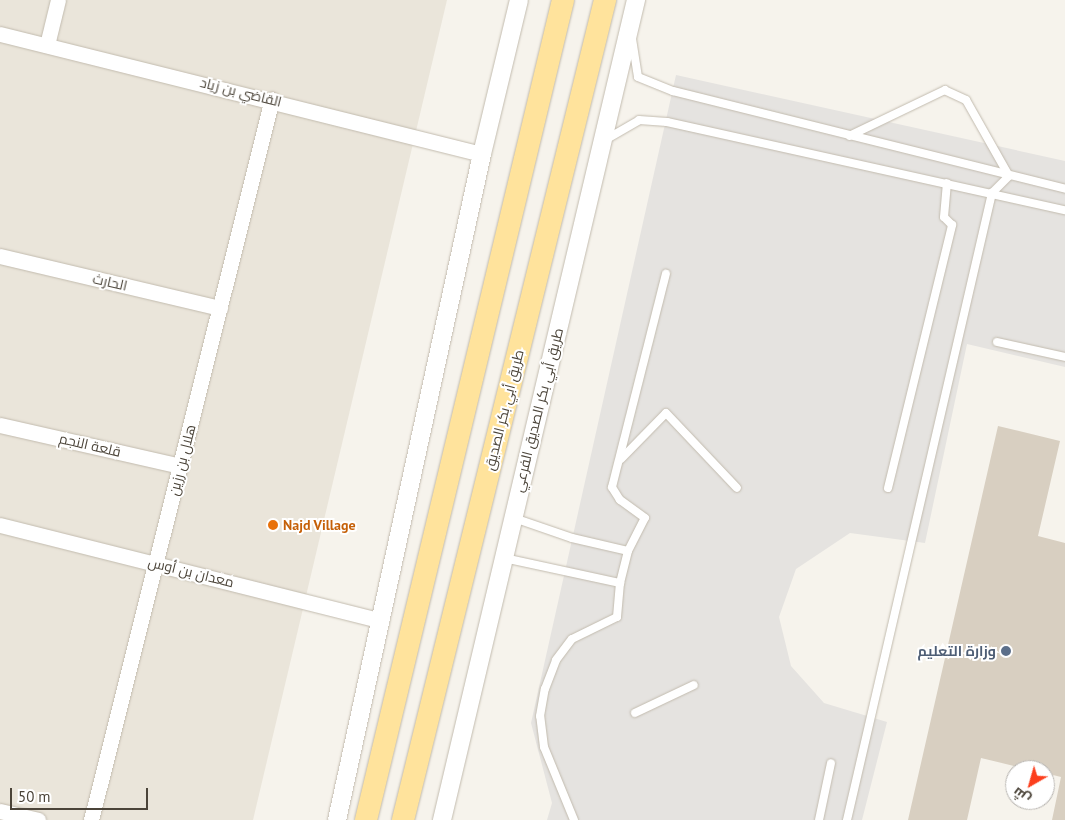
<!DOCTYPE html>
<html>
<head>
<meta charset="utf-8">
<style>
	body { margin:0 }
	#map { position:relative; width:1065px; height:820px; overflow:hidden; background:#f6f3ec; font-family:"PT Sans",Cairo,sans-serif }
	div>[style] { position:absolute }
	.residential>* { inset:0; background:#eae5da }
	.parking>* { inset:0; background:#e5e3e0 }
	.building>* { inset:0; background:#d8cfc1 }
	.roads { filter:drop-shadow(0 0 1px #c2bbae) drop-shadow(0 0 1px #c2bbae) }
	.service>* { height:8px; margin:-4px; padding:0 4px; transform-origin:4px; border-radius:4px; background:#fff }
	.minor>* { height:15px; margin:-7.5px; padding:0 7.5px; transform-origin:7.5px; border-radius:7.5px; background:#fff }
	.tertiary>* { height:18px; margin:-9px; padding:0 9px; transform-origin:9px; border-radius:9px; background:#fff }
	.primary>* { height:22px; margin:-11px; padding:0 11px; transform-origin:11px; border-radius:11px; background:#ffe39c }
	.dots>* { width:14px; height:14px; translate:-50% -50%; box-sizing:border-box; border:2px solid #fff; border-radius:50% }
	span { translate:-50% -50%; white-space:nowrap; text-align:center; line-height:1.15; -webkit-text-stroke:4px #fff; paint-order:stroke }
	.street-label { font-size:14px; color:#4b4439 }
	.food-label { font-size:14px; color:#c56008; font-weight:700 }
	.left { translate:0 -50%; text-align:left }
	.service-label { font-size:14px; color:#4e5e75; font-weight:700 }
	.right { translate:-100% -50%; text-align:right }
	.north { position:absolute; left:1005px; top:760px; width:50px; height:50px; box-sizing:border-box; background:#fff; border:1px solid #b7b4b0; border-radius:50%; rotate:218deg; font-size:14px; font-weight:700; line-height:20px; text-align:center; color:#4b4439 }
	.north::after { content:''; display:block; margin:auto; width:18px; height:22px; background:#fc3f1d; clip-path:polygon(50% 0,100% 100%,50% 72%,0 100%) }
	.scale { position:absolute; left:10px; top:788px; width:138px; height:22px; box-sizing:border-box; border:2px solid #4b4439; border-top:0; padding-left:6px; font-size:15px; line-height:18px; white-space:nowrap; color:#4b4439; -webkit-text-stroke:4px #fff; paint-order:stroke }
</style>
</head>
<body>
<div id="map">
	<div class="residential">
		<div style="clip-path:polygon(0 0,447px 0,253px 820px,0 820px)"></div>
	</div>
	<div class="parking">
		<div style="clip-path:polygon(676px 75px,1065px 161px,1065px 367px,967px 344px,925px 543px,850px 533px,796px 569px,779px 617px,791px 666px,824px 703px,887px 722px,862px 820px,547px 820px,552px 803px,531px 723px)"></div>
	</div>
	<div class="building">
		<div style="clip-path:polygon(998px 426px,1060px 441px,1038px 536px,1065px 543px,1065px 820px,1052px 820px,1061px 777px,1045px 773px,1045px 770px,1031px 770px,981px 758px,967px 820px,908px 820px)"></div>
	</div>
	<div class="roads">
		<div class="service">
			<div style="left:632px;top:39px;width:38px;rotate:81deg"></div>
			<div style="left:638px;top:77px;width:38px;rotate:22deg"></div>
			<div style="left:673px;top:91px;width:404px;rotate:14deg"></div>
			<div style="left:605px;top:140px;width:39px;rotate:-30deg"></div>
			<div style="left:639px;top:120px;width:28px;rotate:4deg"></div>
			<div style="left:667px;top:122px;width:408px;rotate:12.5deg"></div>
			<div style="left:997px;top:342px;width:70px;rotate:12.4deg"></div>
			<div style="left:621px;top:459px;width:64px;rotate:-45.6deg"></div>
			<div style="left:666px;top:413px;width:103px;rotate:46.6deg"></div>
			<div style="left:888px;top:488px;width:271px;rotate:-76.3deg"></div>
			<div style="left:952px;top:225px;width:11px;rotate:-135deg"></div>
			<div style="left:944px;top:217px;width:34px;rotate:-85deg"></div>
			<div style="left:514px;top:518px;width:61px;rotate:19deg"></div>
			<div style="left:572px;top:538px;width:57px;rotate:13.1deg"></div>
			<div style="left:504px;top:558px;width:119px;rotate:12.2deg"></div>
			<div style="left:635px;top:713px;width:65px;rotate:-25.4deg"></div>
			<div style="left:574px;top:820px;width:79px;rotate:-112.3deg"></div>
			<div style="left:544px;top:747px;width:31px;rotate:-97deg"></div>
			<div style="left:540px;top:716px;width:27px;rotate:-80deg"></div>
			<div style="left:545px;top:689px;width:31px;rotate:-69deg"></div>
			<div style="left:556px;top:660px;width:26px;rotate:-53deg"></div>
			<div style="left:572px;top:639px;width:50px;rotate:-26.1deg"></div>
			<div style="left:617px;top:617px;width:34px;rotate:-85deg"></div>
			<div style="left:620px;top:583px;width:33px;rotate:-76deg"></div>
			<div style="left:628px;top:551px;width:37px;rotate:-63deg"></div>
			<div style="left:645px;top:518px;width:31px;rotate:-144deg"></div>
			<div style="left:620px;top:500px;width:15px;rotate:-122deg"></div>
			<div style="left:612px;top:487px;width:220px;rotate:-75.8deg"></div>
			<div style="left:819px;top:820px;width:58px;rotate:-78.1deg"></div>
			<div style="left:847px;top:820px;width:644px;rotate:-76.98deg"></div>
			<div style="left:992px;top:193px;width:24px;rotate:-45deg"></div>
			<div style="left:1009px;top:176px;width:87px;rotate:-119.5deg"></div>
			<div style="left:966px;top:100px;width:23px;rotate:-155deg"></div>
			<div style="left:945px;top:90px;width:106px;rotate:154.4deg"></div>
		</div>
		<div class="minor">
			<div style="left:0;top:34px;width:497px;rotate:14deg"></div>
			<div style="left:47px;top:45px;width:46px;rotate:-76.3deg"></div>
			<div style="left:0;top:256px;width:226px;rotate:13.3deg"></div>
			<div style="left:0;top:425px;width:185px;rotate:12.8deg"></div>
			<div style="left:0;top:525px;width:393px;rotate:14.1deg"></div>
			<div style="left:0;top:811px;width:39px;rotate:13deg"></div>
			<div style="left:91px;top:820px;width:743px;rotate:-75.91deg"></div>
		</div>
		<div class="tertiary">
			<div style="left:337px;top:820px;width:682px;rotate:-77.72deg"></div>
			<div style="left:482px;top:154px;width:158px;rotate:-76.5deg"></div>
			<div style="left:442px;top:820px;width:843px;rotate:-76.69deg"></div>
		</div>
		<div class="primary">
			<div style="left:366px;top:820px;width:843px;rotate:-76.49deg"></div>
			<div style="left:403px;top:820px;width:845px;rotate:-76.16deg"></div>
		</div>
	</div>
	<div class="dots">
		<div style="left:273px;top:525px;background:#e8710a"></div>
		<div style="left:1006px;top:651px;background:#5c6f8a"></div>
	</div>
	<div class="street-label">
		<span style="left:241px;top:92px;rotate:14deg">القاضي بن زياد</span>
		<span style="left:110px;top:282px;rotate:13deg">الحارث</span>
		<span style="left:504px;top:410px;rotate:-76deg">طريق أبي بكر الصديق</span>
		<span style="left:538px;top:410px;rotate:-76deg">طريق أبي بكر الصديق الفرعي</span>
		<span style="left:90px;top:445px;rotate:13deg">قلعة النجم</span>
		<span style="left:182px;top:460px;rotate:-76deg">هلال بن رزين</span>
		<span style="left:191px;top:572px;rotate:14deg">معدان بن أوس</span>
	</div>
	<div class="food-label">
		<span class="left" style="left:283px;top:525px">Najd Village</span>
	</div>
	<div class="service-label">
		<span class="right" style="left:996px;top:651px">وزارة التعليم</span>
	</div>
	<div class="north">ش</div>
	<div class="scale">50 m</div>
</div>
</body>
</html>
